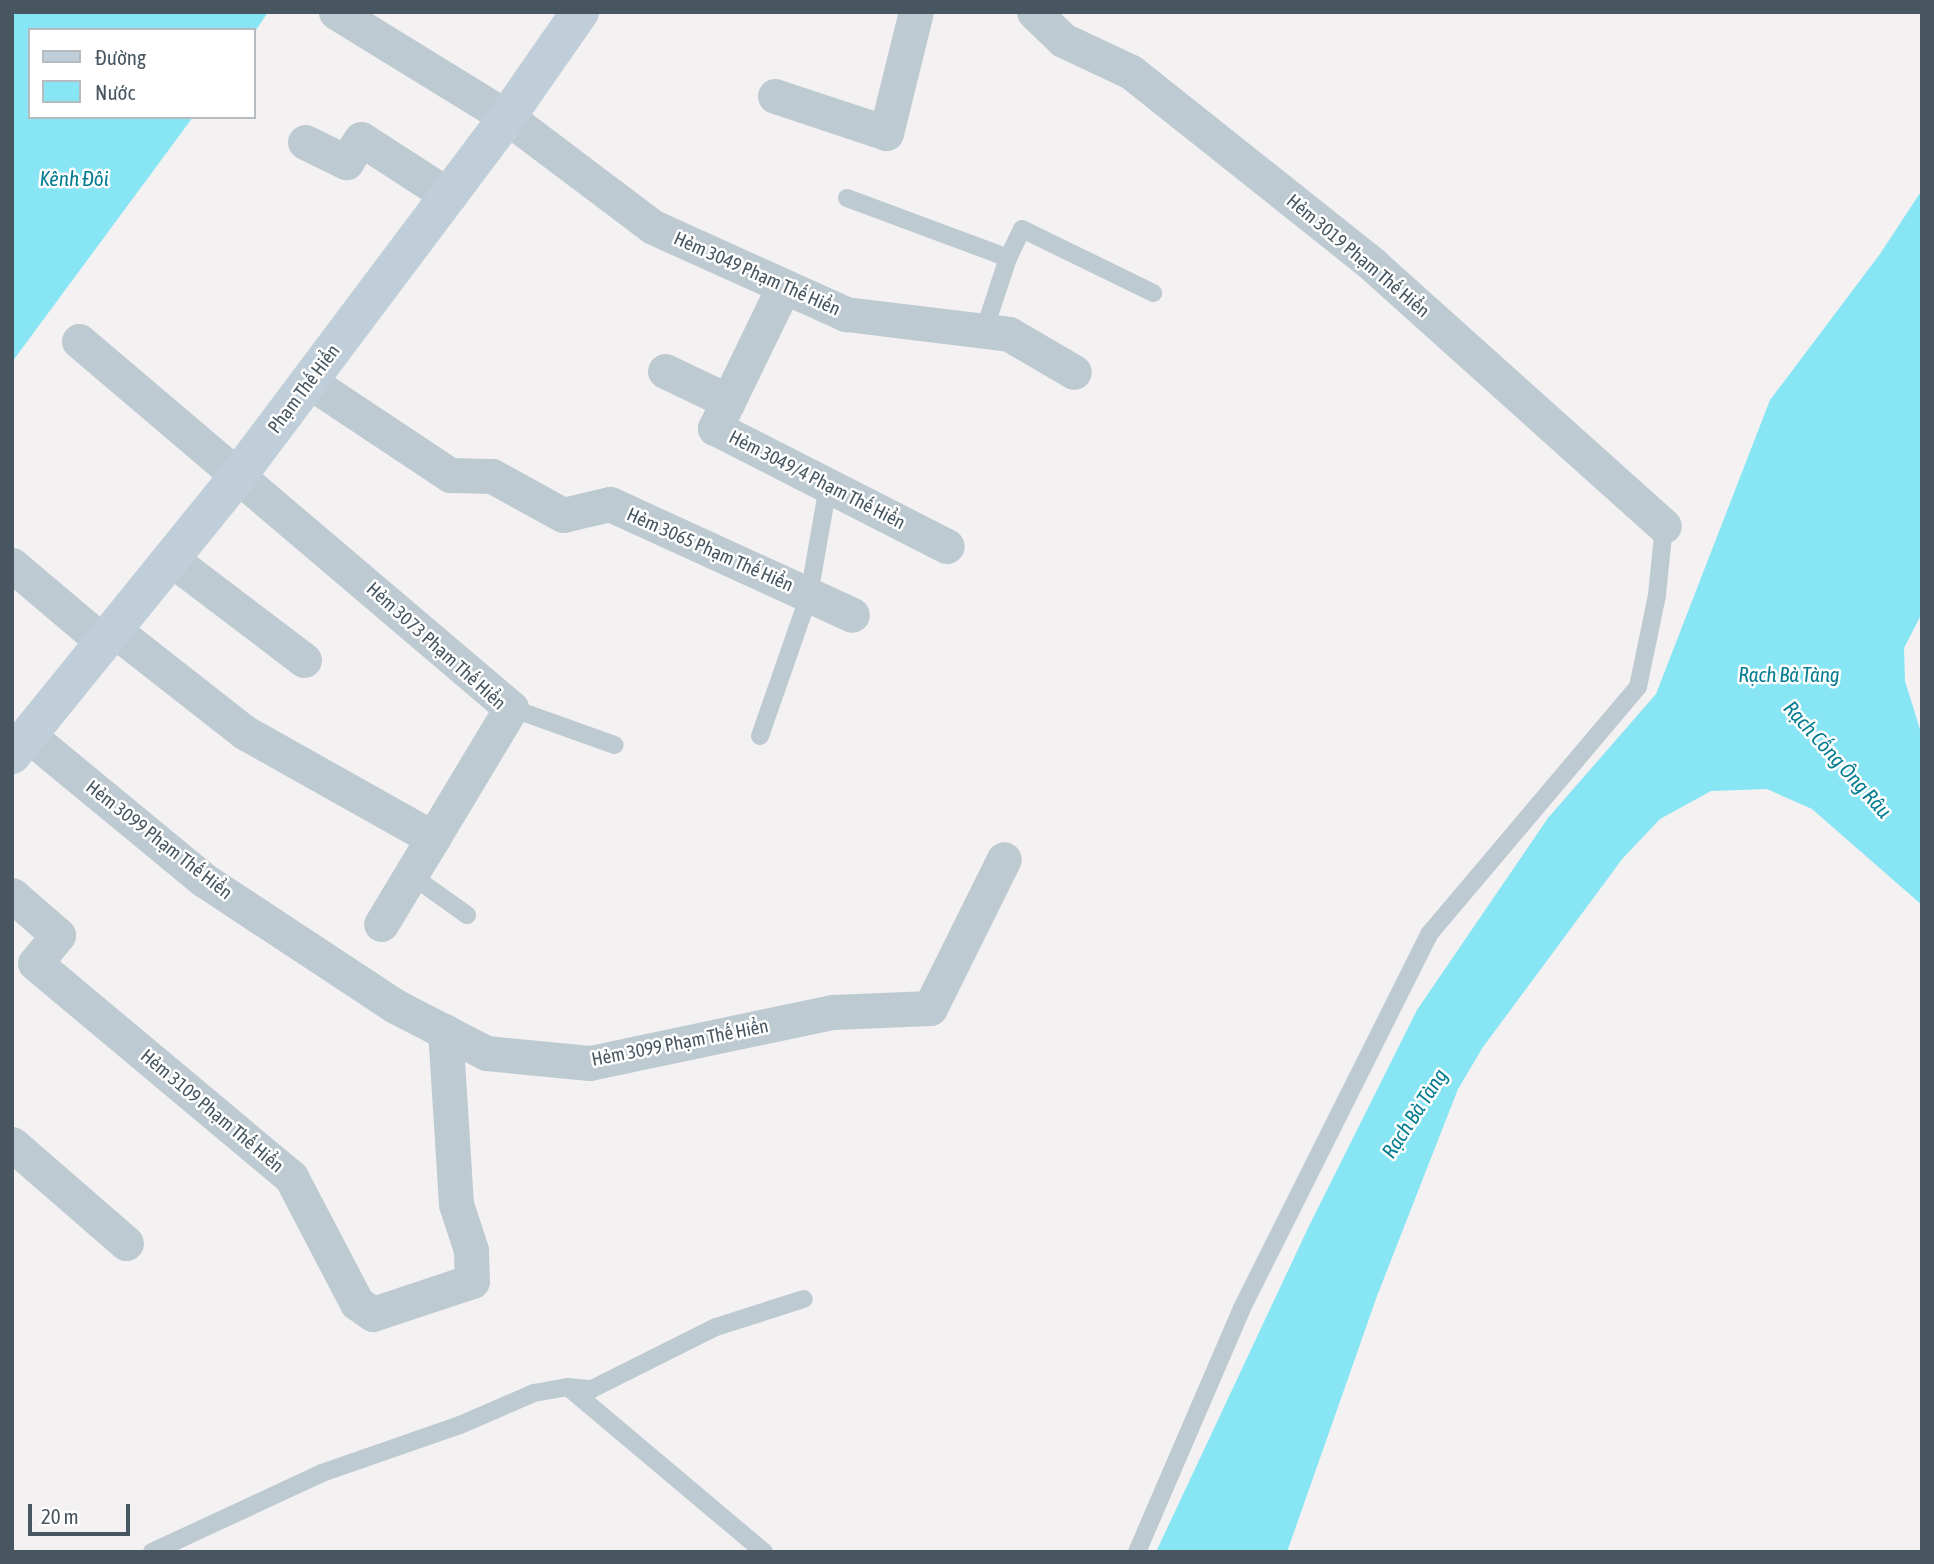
<!DOCTYPE html>
<html>
<head>
<meta charset="utf-8">
<style>
	body { margin:0 }
	#map { position:relative; width:1934px; height:1564px; overflow:hidden; background:#f3f1f1; font-family:"Asap Condensed",sans-serif }
	div>[style] { position:absolute }
	.water>* { inset:0; background:#87e5f4 }
	.service>* { height:18px; margin:-9px; padding:0 9px; transform-origin:9px; border-radius:9px; background:#becad1 }
	.minor>* { height:35px; margin:-17.5px; padding:0 17.5px; transform-origin:17.5px; border-radius:17.5px; background:#becad1 }
	.secondary>* { height:38px; margin:-19px; padding:0 19px; transform-origin:19px; border-radius:19px; background:#c0ced9 }
	span { translate:-50% -50%; white-space:nowrap; text-align:center; line-height:1.15; -webkit-text-stroke:5px #fff; paint-order:stroke }
	.street-label { font-size:19px; color:#475660 }
	.water-label { font-size:21px; color:#057d90; font-style:italic }
	.frame { position:absolute; inset:0; border:14px solid #475660; pointer-events:none }
	.legend { position:absolute; left:28px; top:28px; width:228px; height:91px; box-sizing:border-box; background:#fff; border:2px solid #b5bbbf; margin:0; padding:9px 12px; list-style:none; font-size:21px; color:#475660 }
	.legend li { display:flex; align-items:center; gap:14px; height:35px }
	.legend b { width:35px; border:2px solid #b5bbbf }
	.scale { position:absolute; left:28px; top:1504px; width:102px; height:32px; box-sizing:border-box; border:4px solid #475660; border-top:0; padding-left:9px; font-size:21px; line-height:24px; white-space:nowrap; color:#475660; -webkit-text-stroke:5px #fff; paint-order:stroke }
</style>
</head>
<body>
<div id="map">
	<div class="water">
		<div style="clip-path:polygon(12px 12px,268px 12px,254px 33px,30px 30px,30px 117px,193px 117px,12px 362px)"></div>
		<div style="clip-path:polygon(1922px 190px,1922px 613px,1904px 648px,1905px 681px,1922px 736px,1922px 905px,1812px 809px,1767px 789px,1711px 791px,1660px 819px,1623px 858px,1483px 1047px,1458px 1089px,1377px 1296px,1287px 1552px,1156px 1552px,1309px 1226px,1417px 1010px,1548px 818px,1656px 694px,1770px 400px,1880px 254px)"></div>
	</div>
	<div class="service">
		<div style="left:847px;top:198px;width:172px;rotate:20.4deg"></div>
		<div style="left:1008px;top:258px;width:32px;rotate:-64deg"></div>
		<div style="left:1022px;top:229px;width:146px;rotate:26deg"></div>
		<div style="left:984px;top:331px;width:77px;rotate:-71.8deg"></div>
		<div style="left:511px;top:708px;width:110px;rotate:19.6deg"></div>
		<div style="left:760px;top:736px;width:149px;rotate:-70.8deg"></div>
		<div style="left:809px;top:595px;width:111px;rotate:-80.1deg"></div>
		<div style="left:411px;top:875px;width:69px;rotate:35.5deg"></div>
		<div style="left:568px;top:1387px;width:24px;rotate:5deg"></div>
		<div style="left:592px;top:1389px;width:139px;rotate:-26.6deg"></div>
		<div style="left:716px;top:1327px;width:92px;rotate:-17.7deg"></div>
		<div style="left:152px;top:1552px;width:187px;rotate:-24.9deg"></div>
		<div style="left:322px;top:1473px;width:146px;rotate:-19.2deg"></div>
		<div style="left:460px;top:1425px;width:81px;rotate:-23.4deg"></div>
		<div style="left:534px;top:1393px;width:35px;rotate:-10deg"></div>
		<div style="left:568px;top:1387px;width:256px;rotate:40.1deg"></div>
		<div style="left:1137px;top:1552px;width:266px;rotate:-66.7deg"></div>
		<div style="left:1242px;top:1308px;width:419px;rotate:-63.4deg"></div>
		<div style="left:1430px;top:933px;width:322px;rotate:-49.8deg"></div>
		<div style="left:1638px;top:687px;width:94px;rotate:-78.3deg"></div>
		<div style="left:1657px;top:595px;width:69px;rotate:-84.2deg"></div>
	</div>
	<div class="minor">
		<div style="left:336px;top:12px;width:201px;rotate:31.6deg"></div>
		<div style="left:507px;top:117px;width:183px;rotate:37deg"></div>
		<div style="left:653px;top:227px;width:212px;rotate:24.3deg"></div>
		<div style="left:846px;top:314px;width:164px;rotate:7deg"></div>
		<div style="left:1009px;top:334px;width:75px;rotate:30.3deg"></div>
		<div style="left:1034px;top:12px;width:40px;rotate:44deg"></div>
		<div style="left:1063px;top:40px;width:75px;rotate:25.2deg"></div>
		<div style="left:1131px;top:72px;width:308px;rotate:38.5deg"></div>
		<div style="left:1372px;top:264px;width:392px;rotate:41.9deg"></div>
		<div style="left:775px;top:96px;width:117px;rotate:18.4deg"></div>
		<div style="left:886px;top:133px;width:125px;rotate:-76.1deg"></div>
		<div style="left:305px;top:142px;width:46px;rotate:26deg"></div>
		<div style="left:346px;top:162px;width:27px;rotate:-57deg"></div>
		<div style="left:361px;top:139px;width:105px;rotate:32.9deg"></div>
		<div style="left:783px;top:288px;width:156px;rotate:115.9deg"></div>
		<div style="left:715px;top:428px;width:260px;rotate:27deg"></div>
		<div style="left:79px;top:341px;width:567px;rotate:40.35deg"></div>
		<div style="left:511px;top:708px;width:252px;rotate:121deg"></div>
		<div style="left:665px;top:371px;width:70px;rotate:25.5deg"></div>
		<div style="left:310px;top:382px;width:168px;rotate:33.6deg"></div>
		<div style="left:450px;top:475px;width:42px;rotate:1.4deg"></div>
		<div style="left:492px;top:476px;width:81px;rotate:28.8deg"></div>
		<div style="left:563px;top:515px;width:48px;rotate:-13.2deg"></div>
		<div style="left:610px;top:504px;width:266px;rotate:24.6deg"></div>
		<div style="left:171px;top:559px;width:167px;rotate:37.2deg"></div>
		<div style="left:12px;top:565px;width:119px;rotate:40.2deg"></div>
		<div style="left:114px;top:630px;width:165px;rotate:38.1deg"></div>
		<div style="left:244px;top:732px;width:217px;rotate:29.3deg"></div>
		<div style="left:28px;top:735px;width:228px;rotate:39.5deg"></div>
		<div style="left:204px;top:880px;width:229px;rotate:33.4deg"></div>
		<div style="left:395px;top:1006px;width:102px;rotate:27.3deg"></div>
		<div style="left:486px;top:1053px;width:104px;rotate:5.5deg"></div>
		<div style="left:590px;top:1063px;width:248px;rotate:-11.9deg"></div>
		<div style="left:833px;top:1012px;width:97px;rotate:-2.4deg"></div>
		<div style="left:930px;top:1008px;width:166px;rotate:-63.6deg"></div>
		<div style="left:12px;top:895px;width:61px;rotate:41deg"></div>
		<div style="left:58px;top:935px;width:36px;rotate:129deg"></div>
		<div style="left:35px;top:963px;width:334px;rotate:39.9deg"></div>
		<div style="left:291px;top:1177px;width:142px;rotate:62.4deg"></div>
		<div style="left:357px;top:1303px;width:19px;rotate:35deg"></div>
		<div style="left:373px;top:1314px;width:104px;rotate:-18.4deg"></div>
		<div style="left:472px;top:1281px;width:31px;rotate:-92deg"></div>
		<div style="left:471px;top:1250px;width:48px;rotate:-108.1deg"></div>
		<div style="left:456px;top:1204px;width:173px;rotate:-93.6deg"></div>
		<div style="left:12px;top:1144px;width:151px;rotate:41deg"></div>
	</div>
	<div class="secondary">
		<div style="left:12px;top:755px;width:363px;rotate:-51deg"></div>
		<div style="left:240px;top:473px;width:445px;rotate:-53.1deg"></div>
		<div style="left:507px;top:117px;width:128px;rotate:-55.2deg"></div>
	</div>
	<div class="street-label">
		<span style="left:1358px;top:256px;rotate:40deg">Hẻm 3019 Phạm Thế Hiển</span>
		<span style="left:757px;top:274px;rotate:24deg">Hẻm 3049 Phạm Thế Hiển</span>
		<span style="left:304px;top:389px;rotate:-53deg">Phạm Thế Hiển</span>
		<span style="left:817px;top:480px;rotate:27deg">Hẻm 3049/4 Phạm Thế Hiển</span>
		<span style="left:710px;top:550px;rotate:24deg">Hẻm 3065 Phạm Thế Hiển</span>
		<span style="left:436px;top:646px;rotate:42deg">Hẻm 3073 Phạm Thế Hiển</span>
		<span style="left:159px;top:840px;rotate:38deg">Hẻm 3099 Phạm Thế Hiển</span>
		<span style="left:680px;top:1043px;rotate:-11deg">Hẻm 3099 Phạm Thế Hiển</span>
		<span style="left:212px;top:1111px;rotate:40deg">Hẻm 3109 Phạm Thế Hiển</span>
	</div>
	<div class="water-label">
		<span style="left:74px;top:178px">Kênh Đôi</span>
		<span style="left:1789px;top:674px">Rạch Bà Tàng</span>
		<span style="left:1838px;top:759px;rotate:48deg">Rạch Cống Ông Râu</span>
		<span style="left:1414px;top:1113px;rotate:-57deg">Rạch Bà Tàng</span>
	</div>
	<div class="frame"></div>
	<ul class="legend">
	<li><b style="height:9px;background:#c0ced9"></b>Đường</li>
	<li><b style="height:19px;background:#87e5f4"></b>Nước</li>
	</ul>
	<div class="scale">20 m</div>
</div>
</body>
</html>
